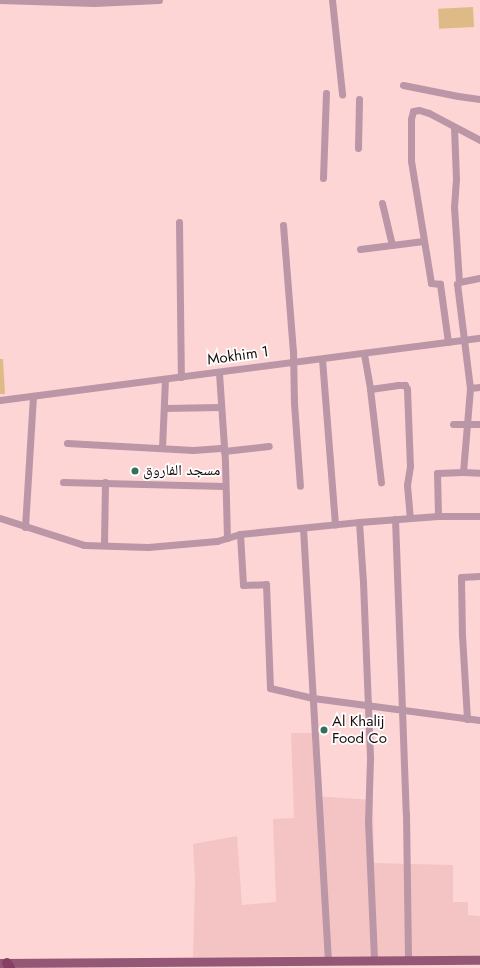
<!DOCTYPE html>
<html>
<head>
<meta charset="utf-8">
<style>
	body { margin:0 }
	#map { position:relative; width:480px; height:968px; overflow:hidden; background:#fed5d5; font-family:Jost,"Noto Naskh Arabic",sans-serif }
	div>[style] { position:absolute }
	.built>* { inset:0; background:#f4c4c4 }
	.green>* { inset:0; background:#debb86; transform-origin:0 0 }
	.minor>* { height:7px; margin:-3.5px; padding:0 3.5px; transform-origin:3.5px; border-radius:3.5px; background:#ba96a7 }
	.major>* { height:9px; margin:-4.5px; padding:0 4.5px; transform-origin:4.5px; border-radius:4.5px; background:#955776 }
	.highway>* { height:10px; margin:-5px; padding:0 5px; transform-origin:5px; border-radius:5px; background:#863f65 }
	.dots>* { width:11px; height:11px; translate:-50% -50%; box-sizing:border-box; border:2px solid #fff; border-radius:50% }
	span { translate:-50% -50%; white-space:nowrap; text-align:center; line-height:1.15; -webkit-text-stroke:3.5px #fff; paint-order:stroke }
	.street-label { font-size:15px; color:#190c0c }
	.poi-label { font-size:15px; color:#190c0c }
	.left { translate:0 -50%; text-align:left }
</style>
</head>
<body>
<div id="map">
	<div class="built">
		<div style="clip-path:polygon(291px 733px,312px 733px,315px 796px,373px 800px,374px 863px,453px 865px,453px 902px,468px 902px,468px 915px,480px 916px,480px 956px,193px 957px,195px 880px,193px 844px,237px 836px,242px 905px,276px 902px,273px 819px,294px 818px)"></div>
	</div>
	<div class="green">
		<div style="left:473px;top:7px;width:20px;height:35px;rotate:87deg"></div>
		<div style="clip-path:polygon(0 359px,3px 359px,5px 394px,0 394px)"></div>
	</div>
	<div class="minor">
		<div style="left:0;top:0;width:94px;rotate:1.8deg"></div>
		<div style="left:94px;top:3px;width:65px;rotate:-2.6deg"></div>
		<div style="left:332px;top:0;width:95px;rotate:83.9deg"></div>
		<div style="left:403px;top:85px;width:56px;rotate:11.3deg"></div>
		<div style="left:458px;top:96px;width:22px;rotate:8deg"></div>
		<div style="left:358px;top:148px;width:49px;rotate:-88.8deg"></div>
		<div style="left:323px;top:178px;width:85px;rotate:-88deg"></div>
		<div style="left:382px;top:203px;width:43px;rotate:76.6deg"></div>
		<div style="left:179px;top:222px;width:155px;rotate:89.3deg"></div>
		<div style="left:283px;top:225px;width:126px;rotate:85.5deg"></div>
		<div style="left:293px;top:351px;width:52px;rotate:88.9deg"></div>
		<div style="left:294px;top:403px;width:83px;rotate:85.9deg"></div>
		<div style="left:360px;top:249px;width:64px;rotate:-7.1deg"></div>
		<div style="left:459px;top:282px;width:21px;rotate:-11deg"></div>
		<div style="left:448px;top:342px;width:59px;rotate:-97.9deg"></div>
		<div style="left:440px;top:284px;width:9px;rotate:-174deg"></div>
		<div style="left:431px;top:283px;width:124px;rotate:-99.3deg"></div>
		<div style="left:411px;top:161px;width:42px;rotate:-90deg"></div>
		<div style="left:411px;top:119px;width:8px;rotate:-76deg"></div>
		<div style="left:413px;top:111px;width:6px;rotate:-9deg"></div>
		<div style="left:419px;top:110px;width:10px;rotate:17deg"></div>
		<div style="left:429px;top:113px;width:58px;rotate:27.9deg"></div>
		<div style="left:364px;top:354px;width:36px;rotate:80deg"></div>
		<div style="left:370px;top:389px;width:94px;rotate:83.3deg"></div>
		<div style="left:322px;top:359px;width:166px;rotate:85.5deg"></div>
		<div style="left:219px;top:373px;width:89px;rotate:86.1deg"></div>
		<div style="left:225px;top:462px;width:76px;rotate:88.5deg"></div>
		<div style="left:470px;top:388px;width:10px;rotate:-6deg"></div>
		<div style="left:370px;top:389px;width:27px;rotate:-8deg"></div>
		<div style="left:397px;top:385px;width:8px"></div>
		<div style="left:405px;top:385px;width:4px;rotate:63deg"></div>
		<div style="left:407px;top:389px;width:77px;rotate:87.8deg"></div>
		<div style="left:410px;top:466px;width:19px;rotate:99deg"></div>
		<div style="left:407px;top:485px;width:32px;rotate:85deg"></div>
		<div style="left:0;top:400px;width:484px;rotate:-7.4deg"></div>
		<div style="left:164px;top:408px;width:56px;rotate:-1deg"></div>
		<div style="left:453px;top:424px;width:27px"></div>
		<div style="left:67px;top:443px;width:126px;rotate:3.2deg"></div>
		<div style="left:193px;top:450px;width:31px;rotate:-4deg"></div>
		<div style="left:162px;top:448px;width:69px;rotate:-87.5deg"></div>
		<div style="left:224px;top:451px;width:45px;rotate:-6.3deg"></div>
		<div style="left:463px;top:472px;width:17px;rotate:3deg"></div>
		<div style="left:63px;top:482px;width:161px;rotate:1.4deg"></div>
		<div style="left:438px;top:516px;width:42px"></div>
		<div style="left:0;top:518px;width:88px;rotate:17.8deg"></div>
		<div style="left:84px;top:545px;width:64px;rotate:1.8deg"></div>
		<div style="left:148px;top:547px;width:69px;rotate:-5deg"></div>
		<div style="left:217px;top:541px;width:24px;rotate:-17deg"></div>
		<div style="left:240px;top:534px;width:120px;rotate:-5.8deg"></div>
		<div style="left:359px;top:522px;width:79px;rotate:-4.3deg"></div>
		<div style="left:438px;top:516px;width:43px;rotate:-91.3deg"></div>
		<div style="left:437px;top:473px;width:26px;rotate:-2deg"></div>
		<div style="left:463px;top:472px;width:84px;rotate:-85.2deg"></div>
		<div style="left:470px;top:388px;width:105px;rotate:-97.1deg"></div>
		<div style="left:457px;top:284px;width:3px;rotate:-45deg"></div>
		<div style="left:459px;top:282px;width:75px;rotate:-93.8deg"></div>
		<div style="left:454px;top:207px;width:28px;rotate:-86deg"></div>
		<div style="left:456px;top:179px;width:52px;rotate:-92.2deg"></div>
		<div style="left:395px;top:519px;width:295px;rotate:87.9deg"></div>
		<div style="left:406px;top:814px;width:147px;rotate:89.2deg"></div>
		<div style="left:359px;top:522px;width:60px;rotate:86.2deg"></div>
		<div style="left:363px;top:582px;width:177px;rotate:87.7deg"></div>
		<div style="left:370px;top:759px;width:62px;rotate:91.8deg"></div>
		<div style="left:368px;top:821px;width:140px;rotate:87.5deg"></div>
		<div style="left:25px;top:527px;width:130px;rotate:-86.5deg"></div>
		<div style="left:303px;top:528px;width:434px;rotate:86.7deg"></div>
		<div style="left:240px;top:534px;width:51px;rotate:86.6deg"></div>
		<div style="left:243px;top:585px;width:23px;rotate:-2deg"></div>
		<div style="left:266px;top:584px;width:104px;rotate:87.8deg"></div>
		<div style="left:270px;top:688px;width:44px;rotate:13.1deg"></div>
		<div style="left:313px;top:698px;width:168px;rotate:7.5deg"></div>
		<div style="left:104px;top:545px;width:63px;rotate:-89.1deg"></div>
		<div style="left:467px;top:719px;width:83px;rotate:-93.4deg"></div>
		<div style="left:462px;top:636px;width:59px;rotate:-91deg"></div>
		<div style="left:461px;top:577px;width:19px;rotate:-3deg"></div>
	</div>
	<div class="major">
		<div style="left:0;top:963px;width:480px;rotate:-0.4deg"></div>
	</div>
	<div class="highway">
		<div style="left:7px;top:963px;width:6px;rotate:59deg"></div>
	</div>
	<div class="dots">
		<div style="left:135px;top:471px;background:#357059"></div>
		<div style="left:324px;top:730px;background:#357059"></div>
	</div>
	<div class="street-label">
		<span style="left:238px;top:356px;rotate:-8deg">Mokhim 1</span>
	</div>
	<div class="poi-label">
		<span class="left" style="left:143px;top:471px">مسجد الفاروق</span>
		<span class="left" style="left:332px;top:730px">Al Khalij<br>Food Co</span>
	</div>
</div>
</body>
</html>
